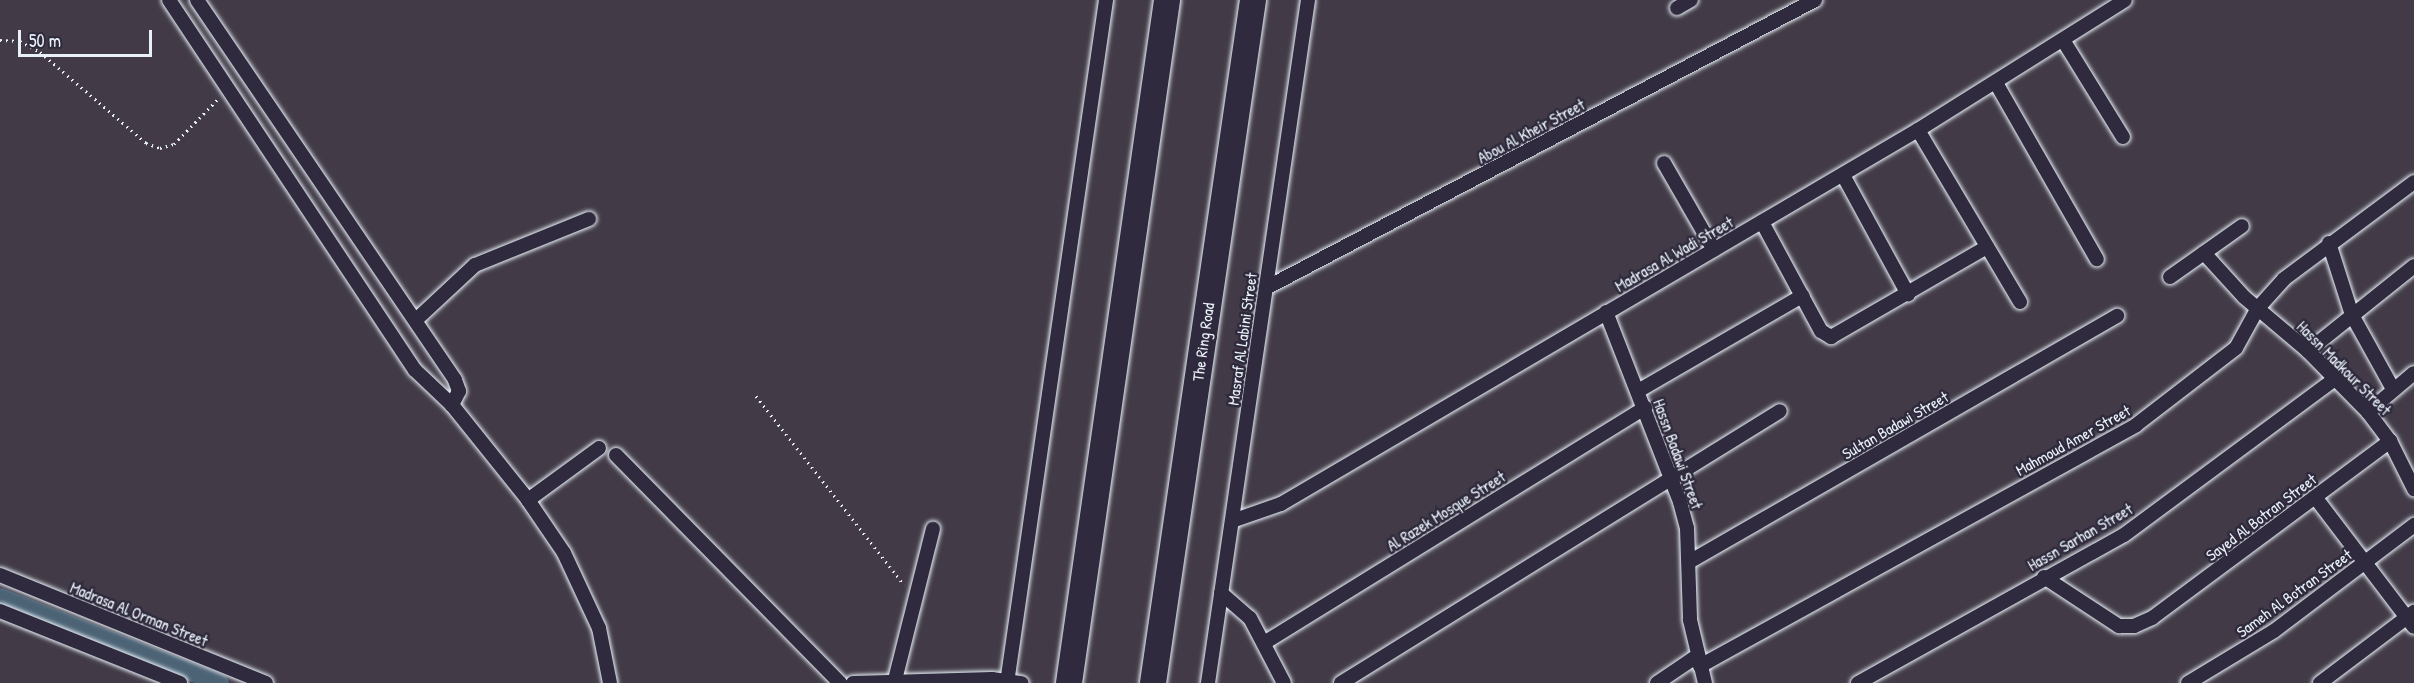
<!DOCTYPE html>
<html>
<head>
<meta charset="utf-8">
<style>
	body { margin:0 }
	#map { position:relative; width:2414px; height:683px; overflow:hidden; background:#423b47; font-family:"Patrick Hand",sans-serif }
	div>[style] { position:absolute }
	.canal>* { height:18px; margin:-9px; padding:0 9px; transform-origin:9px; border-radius:9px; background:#4c6376 }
	.path>* { height:3px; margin-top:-1.5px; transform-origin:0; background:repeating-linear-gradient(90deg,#e8f1f8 0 1.5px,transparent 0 6px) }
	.roads { filter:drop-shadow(0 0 2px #e8f1f8) drop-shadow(0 0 2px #e8f1f8) }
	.street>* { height:14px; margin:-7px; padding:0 7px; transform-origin:7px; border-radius:7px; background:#2f2a3d }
	.highway>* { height:26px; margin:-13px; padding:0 13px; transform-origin:13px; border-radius:13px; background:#2f2a3d }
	span { translate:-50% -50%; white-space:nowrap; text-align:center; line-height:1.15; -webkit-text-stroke:5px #2f2a3d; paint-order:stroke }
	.street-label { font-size:16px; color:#e8f1f8 }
	.scale { position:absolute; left:18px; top:30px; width:134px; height:27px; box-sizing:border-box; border:3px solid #e8f1f8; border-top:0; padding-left:8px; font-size:18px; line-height:21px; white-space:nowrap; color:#e8f1f8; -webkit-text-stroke:4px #2f2a3d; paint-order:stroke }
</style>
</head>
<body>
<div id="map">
	<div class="canal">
		<div style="left:0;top:597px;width:236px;rotate:21.4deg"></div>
	</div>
	<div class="path">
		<div style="left:0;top:40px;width:20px;rotate:3deg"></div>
		<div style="left:20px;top:41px;width:23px;rotate:29deg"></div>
		<div style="left:40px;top:52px;width:140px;rotate:40.6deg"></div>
		<div style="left:146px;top:143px;width:15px;rotate:20deg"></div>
		<div style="left:160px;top:148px;width:15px;rotate:-16deg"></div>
		<div style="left:174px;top:144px;width:62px;rotate:-45.7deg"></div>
		<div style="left:756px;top:396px;width:240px;rotate:51.9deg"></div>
	</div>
	<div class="roads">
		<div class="street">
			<div style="left:169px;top:0;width:444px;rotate:56.4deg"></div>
			<div style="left:415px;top:370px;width:51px;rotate:43.4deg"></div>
			<div style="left:452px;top:405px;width:122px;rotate:51.3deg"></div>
			<div style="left:528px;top:500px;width:64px;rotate:55.8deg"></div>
			<div style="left:564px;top:553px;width:83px;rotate:65deg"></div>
			<div style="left:599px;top:628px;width:56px;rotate:78.7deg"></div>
			<div style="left:197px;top:0;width:459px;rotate:55.8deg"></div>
			<div style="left:455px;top:380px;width:12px;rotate:70deg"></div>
			<div style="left:459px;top:391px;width:16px;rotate:117deg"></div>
			<div style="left:1677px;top:8px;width:16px;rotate:-30deg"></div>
			<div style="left:2063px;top:40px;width:114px;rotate:58.3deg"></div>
			<div style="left:1996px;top:83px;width:203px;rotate:60.2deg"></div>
			<div style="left:1918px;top:130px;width:200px;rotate:59.3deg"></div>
			<div style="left:1664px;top:163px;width:100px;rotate:60.1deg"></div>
			<div style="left:1843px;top:175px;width:136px;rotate:61.4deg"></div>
			<div style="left:1762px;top:222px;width:124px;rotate:61.6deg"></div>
			<div style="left:1821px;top:331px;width:12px;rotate:31deg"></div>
			<div style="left:1831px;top:337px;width:180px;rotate:-30deg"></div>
			<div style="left:2329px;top:243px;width:76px;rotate:72.3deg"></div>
			<div style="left:2352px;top:315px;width:85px;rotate:61deg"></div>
			<div style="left:2204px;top:253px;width:59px;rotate:47.7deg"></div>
			<div style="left:2244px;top:297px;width:84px;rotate:40.2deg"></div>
			<div style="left:2308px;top:351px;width:86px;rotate:45.5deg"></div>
			<div style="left:2368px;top:412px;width:36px;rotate:53deg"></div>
			<div style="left:2390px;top:441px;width:54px;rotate:63.4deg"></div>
			<div style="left:2170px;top:277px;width:88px;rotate:-35.3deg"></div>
			<div style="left:1266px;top:288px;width:620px;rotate:-27.68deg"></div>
			<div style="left:1606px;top:312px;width:204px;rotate:68.7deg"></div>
			<div style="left:1680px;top:502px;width:27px;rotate:75deg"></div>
			<div style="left:1687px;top:528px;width:92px;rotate:88.1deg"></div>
			<div style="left:1690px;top:620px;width:65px;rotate:76.6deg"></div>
			<div style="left:417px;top:319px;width:79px;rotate:-43deg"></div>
			<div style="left:475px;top:265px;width:123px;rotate:-22deg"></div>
			<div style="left:2308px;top:351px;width:136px;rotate:-38.7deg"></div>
			<div style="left:1638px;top:391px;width:190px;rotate:-30.1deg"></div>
			<div style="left:2368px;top:412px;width:60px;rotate:-40.3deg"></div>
			<div style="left:616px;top:455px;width:320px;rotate:45.5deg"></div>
			<div style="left:2315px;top:497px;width:163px;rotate:52.7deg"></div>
			<div style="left:528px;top:500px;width:88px;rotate:-36.2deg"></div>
			<div style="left:1232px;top:521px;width:52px;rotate:-19.1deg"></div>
			<div style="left:1281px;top:504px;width:739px;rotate:-30.42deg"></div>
			<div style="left:1918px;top:130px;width:244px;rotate:-32.1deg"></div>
			<div style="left:1689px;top:562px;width:494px;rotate:-29.9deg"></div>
			<div style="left:0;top:575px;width:287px;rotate:22.1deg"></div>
			<div style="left:2044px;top:577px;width:90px;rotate:33.2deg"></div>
			<div style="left:2119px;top:626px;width:15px"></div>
			<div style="left:2134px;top:626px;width:20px;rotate:-24deg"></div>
			<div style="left:2152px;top:618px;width:297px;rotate:-36.6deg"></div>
			<div style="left:1221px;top:593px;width:38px;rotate:41deg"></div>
			<div style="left:1250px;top:618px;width:73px;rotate:62.4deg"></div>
			<div style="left:0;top:611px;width:194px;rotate:21.8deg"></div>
			<div style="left:1264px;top:643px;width:448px;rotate:-31.7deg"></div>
			<div style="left:1700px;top:666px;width:498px;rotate:-28.9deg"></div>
			<div style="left:2136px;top:425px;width:126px;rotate:-37.6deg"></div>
			<div style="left:2236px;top:348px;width:46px;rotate:-61.2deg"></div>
			<div style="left:2258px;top:308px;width:39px;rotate:-48deg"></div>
			<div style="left:2284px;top:279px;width:162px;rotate:-36.7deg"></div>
			<div style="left:895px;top:680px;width:156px;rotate:-75.9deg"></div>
			<div style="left:853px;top:683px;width:139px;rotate:-1.6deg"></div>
			<div style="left:992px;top:679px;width:30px;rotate:8deg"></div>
			<div style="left:1007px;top:683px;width:690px;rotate:-81.75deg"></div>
			<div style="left:1208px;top:683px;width:690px;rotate:-81.67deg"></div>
			<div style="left:1341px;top:683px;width:516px;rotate:-31.78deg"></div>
			<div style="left:1657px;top:683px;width:48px;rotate:-34deg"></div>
			<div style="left:1858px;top:683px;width:304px;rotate:-29.1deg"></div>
			<div style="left:2124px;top:535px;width:262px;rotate:-36.5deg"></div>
			<div style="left:2188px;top:683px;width:100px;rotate:-31.2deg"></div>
			<div style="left:2274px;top:631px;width:176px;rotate:-37.1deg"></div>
			<div style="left:2320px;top:683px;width:118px;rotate:-37.1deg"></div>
		</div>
		<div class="highway">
			<div style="left:1069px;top:683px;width:690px;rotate:-81.83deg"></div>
			<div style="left:1153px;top:683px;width:690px;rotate:-81.67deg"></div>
		</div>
	</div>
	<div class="street-label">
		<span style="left:1531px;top:131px;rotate:-28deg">Abou Al Kheir Street</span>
		<span style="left:1674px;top:254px;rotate:-30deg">Madrasa Al Wadi Street</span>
		<span style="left:1242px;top:339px;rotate:-82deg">Masraf Al Labini Street</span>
		<span style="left:1203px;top:342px;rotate:-82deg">The Ring Road</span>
		<span style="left:2344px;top:368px;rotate:45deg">Hassn Madkour Street</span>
		<span style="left:1895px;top:425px;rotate:-30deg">Sultan Badawi Street</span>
		<span style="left:2073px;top:440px;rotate:-29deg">Mahmoud Amer Street</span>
		<span style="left:1678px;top:454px;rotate:70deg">Hassn Badawi Street</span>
		<span style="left:1446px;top:511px;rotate:-32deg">Al Razek Mosque Street</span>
		<span style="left:2261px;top:517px;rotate:-37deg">Sayed Al Botran Street</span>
		<span style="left:2080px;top:537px;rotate:-30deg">Hassn Sarhan Street</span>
		<span style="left:2294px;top:593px;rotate:-36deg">Sameh Al Botran Street</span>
		<span style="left:139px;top:614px;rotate:22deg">Madrasa Al Orman Street</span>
	</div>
	<div class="scale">50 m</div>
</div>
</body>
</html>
